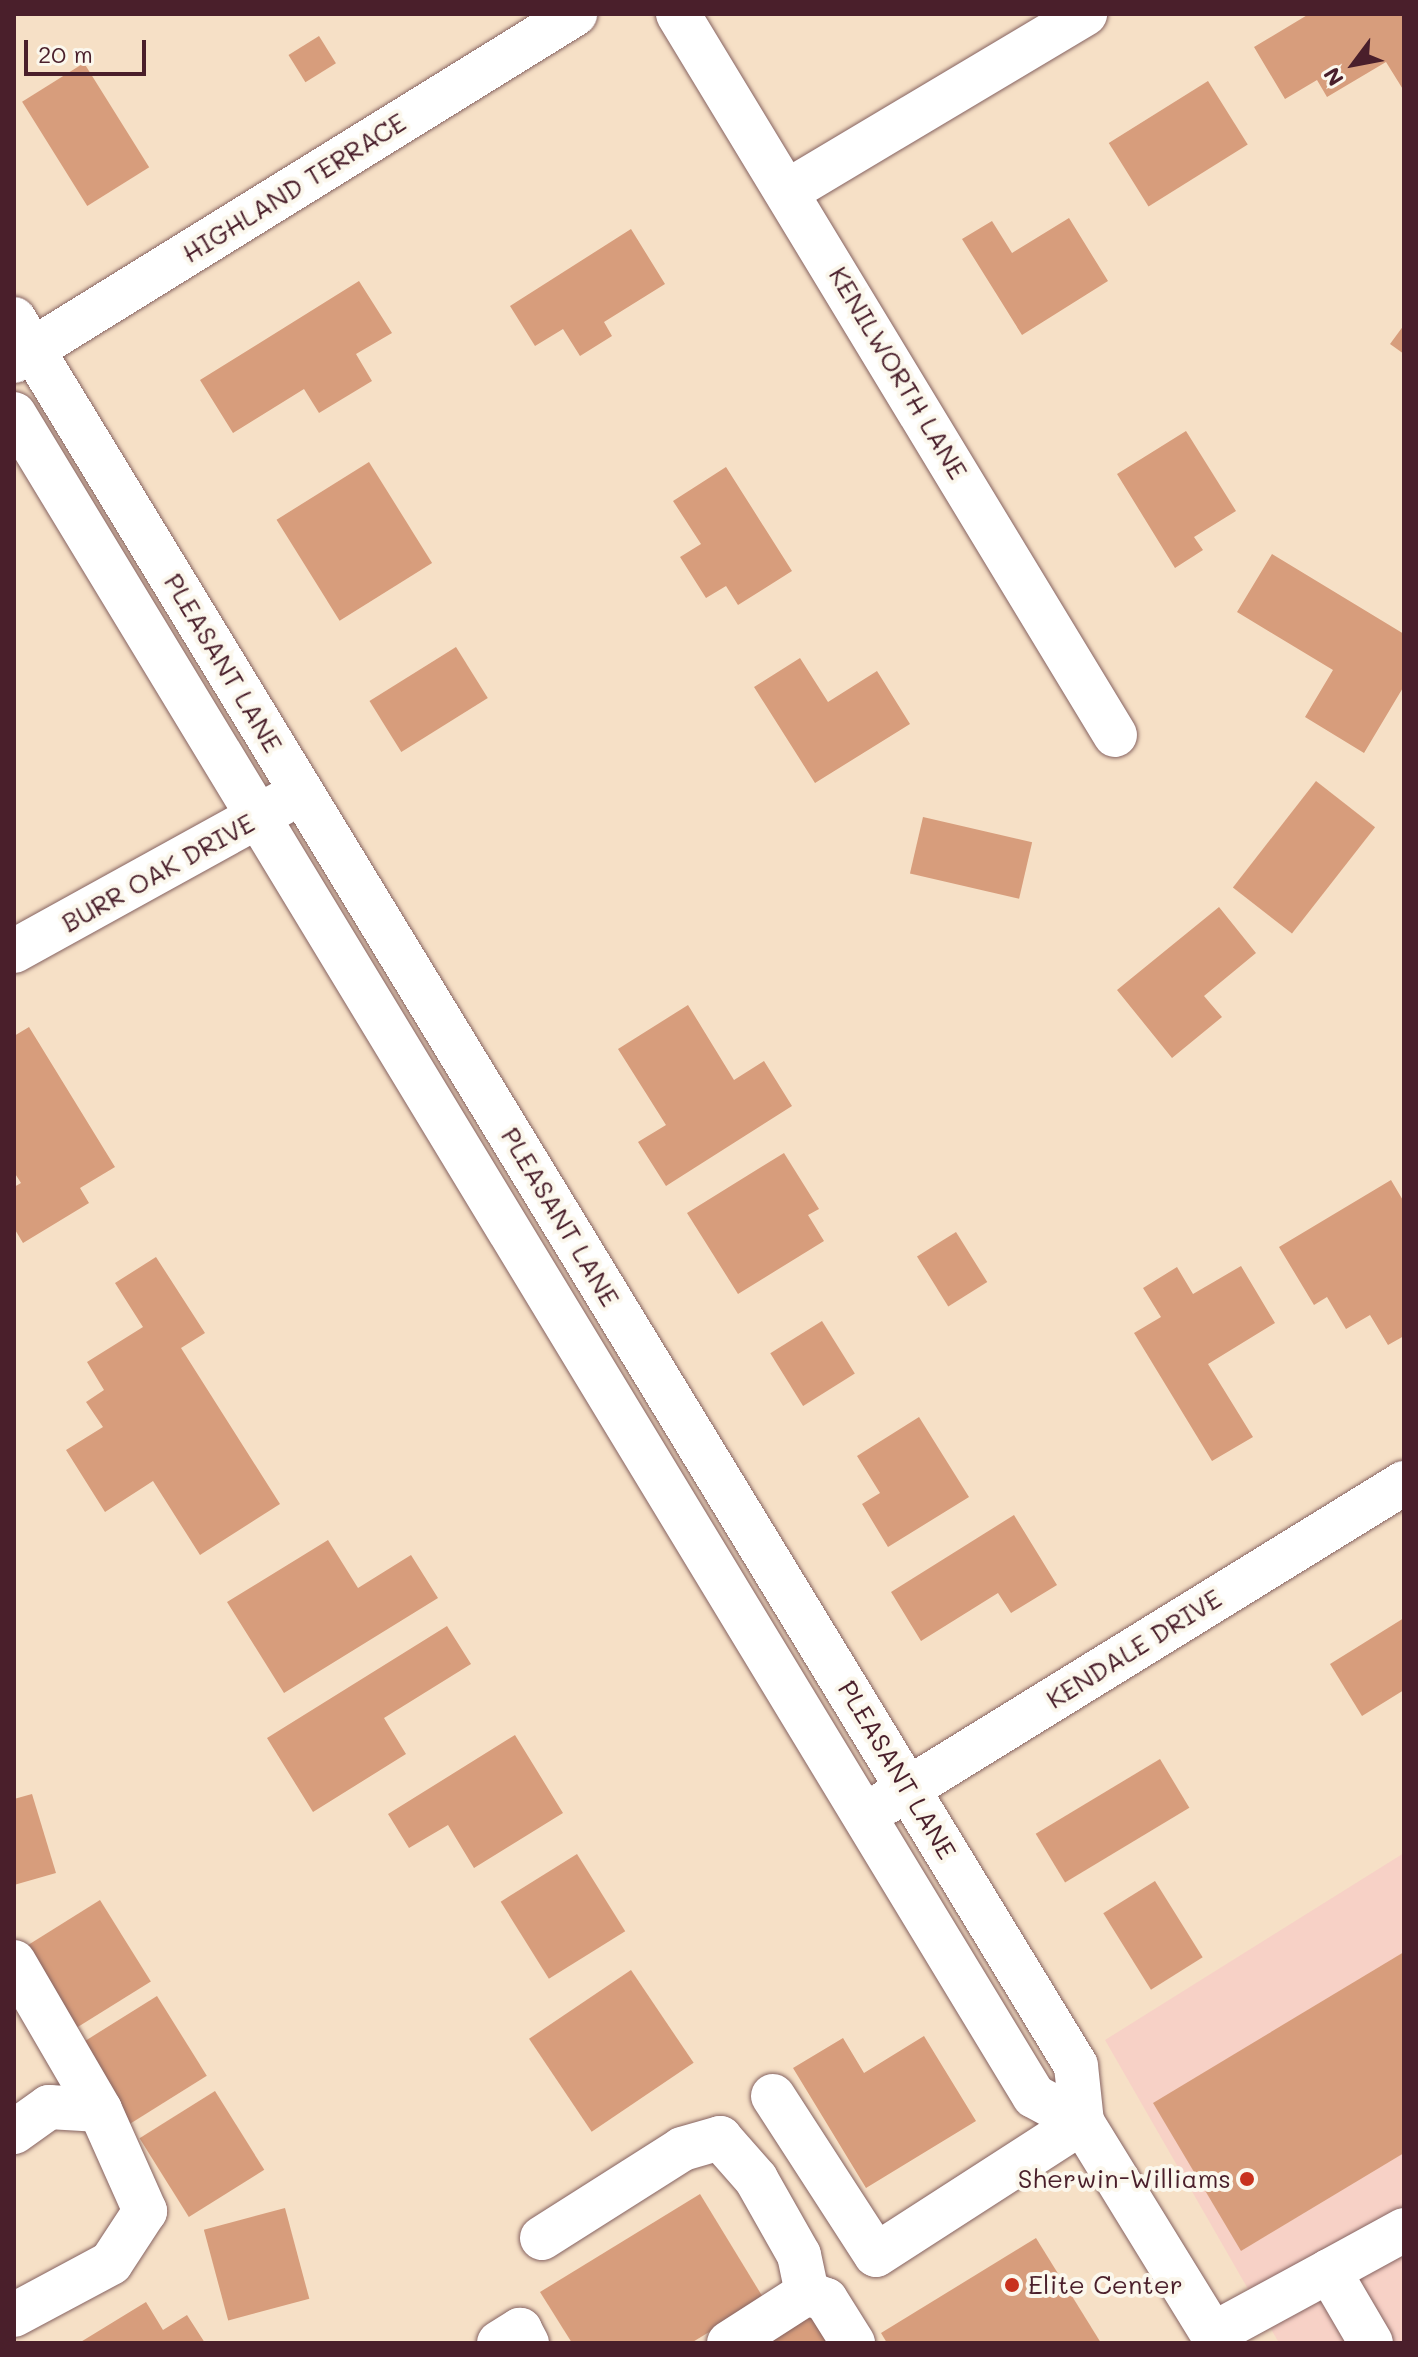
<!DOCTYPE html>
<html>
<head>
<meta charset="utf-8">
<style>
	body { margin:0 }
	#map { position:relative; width:1418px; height:2357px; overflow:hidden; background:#f6e0c6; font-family:Mali,sans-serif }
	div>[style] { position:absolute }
	.built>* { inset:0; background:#f7d1c6 }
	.building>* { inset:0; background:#d79d7c; transform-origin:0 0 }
	.roads { filter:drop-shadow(0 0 2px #866361) drop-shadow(0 0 2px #866361) }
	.minor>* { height:44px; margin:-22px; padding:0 22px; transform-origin:22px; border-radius:22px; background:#fff }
	.dots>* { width:22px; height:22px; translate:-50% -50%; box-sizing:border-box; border:4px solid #fbf7ec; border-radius:50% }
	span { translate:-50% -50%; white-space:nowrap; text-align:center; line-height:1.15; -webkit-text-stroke:8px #fbf7ec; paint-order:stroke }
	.street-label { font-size:26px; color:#4a1f2b }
	.poi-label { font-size:26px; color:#4a1f2b }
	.right { translate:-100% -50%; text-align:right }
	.left { translate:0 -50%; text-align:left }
	.frame { position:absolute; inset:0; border:16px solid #4a1f2b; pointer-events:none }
	.north { position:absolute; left:1314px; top:24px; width:80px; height:80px; -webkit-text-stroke:6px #fbf7ec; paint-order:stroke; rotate:238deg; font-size:22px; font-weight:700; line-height:32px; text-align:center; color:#4a1f2b }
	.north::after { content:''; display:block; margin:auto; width:28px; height:36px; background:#4a1f2b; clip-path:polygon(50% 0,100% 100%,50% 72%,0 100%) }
	.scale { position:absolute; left:24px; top:40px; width:122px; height:36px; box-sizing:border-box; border:4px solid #4a1f2b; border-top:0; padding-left:10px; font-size:24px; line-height:28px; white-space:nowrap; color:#4a1f2b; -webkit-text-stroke:6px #fbf7ec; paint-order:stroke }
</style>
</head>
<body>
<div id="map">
	<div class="built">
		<div style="clip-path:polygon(1404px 1853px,1404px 2343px,1279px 2343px,1105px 2040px)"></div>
	</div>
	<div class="building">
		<div style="clip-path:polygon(1309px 14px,1404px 14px,1404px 91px,1386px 62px,1327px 97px,1317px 80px,1285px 99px,1254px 47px)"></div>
		<div style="left:319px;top:36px;width:32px;height:36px;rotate:58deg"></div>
		<div style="left:84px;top:63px;width:123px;height:73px;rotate:58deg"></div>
		<div style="left:1208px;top:81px;width:75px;height:117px;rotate:58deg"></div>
		<div style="clip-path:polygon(1069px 218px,1108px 281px,1022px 335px,962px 239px,992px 221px,1012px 253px)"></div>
		<div style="clip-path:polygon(631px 229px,665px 284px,604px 322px,612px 336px,580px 356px,563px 329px,535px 346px,510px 306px)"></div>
		<div style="clip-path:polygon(359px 281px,392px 333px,356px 354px,372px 381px,319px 413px,304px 389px,233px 433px,200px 380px)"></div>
		<div style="clip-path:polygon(1404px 325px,1404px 354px,1390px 344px)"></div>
		<div style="clip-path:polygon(1186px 431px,1236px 511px,1194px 537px,1203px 550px,1175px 568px,1117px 474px)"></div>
		<div style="left:369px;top:462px;width:119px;height:109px;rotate:58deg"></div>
		<div style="clip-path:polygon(726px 467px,792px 571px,738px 605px,726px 586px,706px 598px,680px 557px,701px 544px,673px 501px)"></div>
		<div style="clip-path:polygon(1272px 554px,1404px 634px,1404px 686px,1364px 753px,1305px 717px,1333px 670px,1237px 612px)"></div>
		<div style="left:456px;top:647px;width:60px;height:102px;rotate:58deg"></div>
		<div style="clip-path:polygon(800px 658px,828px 702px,877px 671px,910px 724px,815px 783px,754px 687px)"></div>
		<div style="left:1316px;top:781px;width:75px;height:135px;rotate:38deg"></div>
		<div style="left:923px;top:817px;width:112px;height:58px;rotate:13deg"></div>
		<div style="clip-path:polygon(1219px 907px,1256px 953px,1204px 996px,1222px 1017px,1172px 1058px,1117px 990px)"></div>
		<div style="clip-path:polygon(688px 1005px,734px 1080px,764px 1061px,792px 1106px,666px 1186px,638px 1142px,666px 1125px,618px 1049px)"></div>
		<div style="clip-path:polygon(29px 1027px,115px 1167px,80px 1188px,89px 1203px,23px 1243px,14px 1228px,14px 1187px,21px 1183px,14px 1172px,14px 1036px)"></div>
		<div style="clip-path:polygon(784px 1153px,819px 1209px,808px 1215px,824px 1241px,738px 1294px,687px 1213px)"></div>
		<div style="clip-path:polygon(1391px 1180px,1404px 1202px,1404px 1336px,1388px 1345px,1370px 1315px,1346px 1329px,1327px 1297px,1314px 1305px,1279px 1247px)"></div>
		<div style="left:956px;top:1232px;width:59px;height:46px;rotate:58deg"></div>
		<div style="clip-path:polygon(156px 1257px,205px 1333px,181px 1348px,280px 1504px,200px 1555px,153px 1481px,105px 1512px,66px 1450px,103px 1427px,86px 1402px,104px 1390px,87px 1362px,143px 1327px,115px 1283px)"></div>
		<div style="clip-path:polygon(1241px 1266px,1275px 1323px,1208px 1364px,1253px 1437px,1212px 1461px,1134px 1333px,1161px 1317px,1143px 1288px,1177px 1267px,1193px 1294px)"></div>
		<div style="left:822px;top:1321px;width:62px;height:61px;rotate:58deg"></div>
		<div style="clip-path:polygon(919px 1417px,969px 1497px,888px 1547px,862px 1504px,880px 1493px,857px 1456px)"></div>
		<div style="clip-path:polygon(1014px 1515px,1057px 1585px,1011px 1613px,998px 1593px,921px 1641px,891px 1592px)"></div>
		<div style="clip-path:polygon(328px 1540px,358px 1588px,411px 1555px,438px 1598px,284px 1693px,227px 1602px)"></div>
		<div style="clip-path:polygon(1404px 1618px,1404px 1690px,1362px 1716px,1330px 1664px)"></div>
		<div style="clip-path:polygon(447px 1626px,471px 1664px,384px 1718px,406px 1754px,313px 1812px,267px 1738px)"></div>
		<div style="clip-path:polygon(515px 1735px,563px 1813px,474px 1868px,448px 1825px,409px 1848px,388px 1814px)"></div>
		<div style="left:1160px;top:1759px;width:57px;height:145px;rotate:59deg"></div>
		<div style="clip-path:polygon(32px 1794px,56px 1873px,14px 1885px,14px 1799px)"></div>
		<div style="left:577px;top:1854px;width:91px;height:90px;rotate:58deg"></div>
		<div style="left:1155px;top:1881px;width:90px;height:61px;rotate:58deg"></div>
		<div style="left:100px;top:1900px;width:96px;height:90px;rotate:58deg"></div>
		<div style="clip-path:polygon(1404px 1952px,1404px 2153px,1241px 2251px,1153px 2103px)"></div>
		<div style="left:631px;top:1970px;width:112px;height:123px;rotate:56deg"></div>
		<div style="left:157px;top:1996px;width:94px;height:90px;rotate:58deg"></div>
		<div style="clip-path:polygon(924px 2036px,976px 2121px,866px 2188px,793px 2068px,843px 2038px,864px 2073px)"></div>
		<div style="left:215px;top:2091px;width:93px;height:89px;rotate:58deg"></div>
		<div style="clip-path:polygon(700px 2194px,764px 2299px,691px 2343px,572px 2343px,540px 2292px)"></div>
		<div style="left:285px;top:2208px;width:94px;height:84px;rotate:75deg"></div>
		<div style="clip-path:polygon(1036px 2238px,1101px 2343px,887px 2343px,881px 2333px)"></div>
		<div style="clip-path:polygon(146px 2302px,163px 2330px,187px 2315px,205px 2343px,79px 2343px)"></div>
		<div style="clip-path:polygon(810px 2310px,831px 2343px,756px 2343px)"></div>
	</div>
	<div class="roads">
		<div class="minor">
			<div style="left:678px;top:14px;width:843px;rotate:58.78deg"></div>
			<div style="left:788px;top:191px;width:346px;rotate:-30.8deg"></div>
			<div style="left:14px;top:319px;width:2044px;rotate:58.7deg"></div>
			<div style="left:1076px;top:2066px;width:56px;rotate:83.9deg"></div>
			<div style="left:1082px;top:2122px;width:259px;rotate:58.4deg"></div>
			<div style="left:14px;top:361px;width:660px;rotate:-31.74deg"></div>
			<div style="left:14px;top:414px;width:1967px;rotate:58.77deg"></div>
			<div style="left:1034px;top:2096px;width:55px;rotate:28.4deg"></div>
			<div style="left:14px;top:951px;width:306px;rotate:-28.9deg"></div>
			<div style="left:885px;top:1803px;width:610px;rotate:-31.66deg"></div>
			<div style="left:14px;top:1962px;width:171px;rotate:59.8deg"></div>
			<div style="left:773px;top:2096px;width:189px;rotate:57.1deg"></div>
			<div style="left:876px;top:2255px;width:245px;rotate:-32.8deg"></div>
			<div style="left:14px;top:2132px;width:43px;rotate:-35.5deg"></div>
			<div style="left:49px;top:2107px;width:51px;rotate:3.4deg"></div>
			<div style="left:100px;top:2110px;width:111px;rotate:66deg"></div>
			<div style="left:145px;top:2211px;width:62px;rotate:123.2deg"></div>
			<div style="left:111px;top:2263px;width:110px;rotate:151.8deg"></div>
			<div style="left:542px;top:2238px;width:166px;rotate:-32.4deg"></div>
			<div style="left:682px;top:2149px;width:40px;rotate:-16deg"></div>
			<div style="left:720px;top:2138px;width:55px;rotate:48.7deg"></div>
			<div style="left:756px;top:2179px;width:87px;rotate:60.5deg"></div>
			<div style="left:799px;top:2255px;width:39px;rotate:78deg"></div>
			<div style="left:1329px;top:2271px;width:85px;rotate:-28.7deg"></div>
			<div style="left:1213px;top:2334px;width:132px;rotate:-28.5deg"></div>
			<div style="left:1329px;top:2271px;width:83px;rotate:59.7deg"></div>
			<div style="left:499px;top:2343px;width:25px;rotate:-32deg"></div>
			<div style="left:520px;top:2330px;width:15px;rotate:62deg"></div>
			<div style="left:729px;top:2343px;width:93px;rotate:-32.7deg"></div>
			<div style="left:807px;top:2293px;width:20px;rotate:20deg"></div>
			<div style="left:826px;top:2300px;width:51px;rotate:57.9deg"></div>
		</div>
	</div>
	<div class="dots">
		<div style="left:1247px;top:2179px;background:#c8321e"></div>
		<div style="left:1012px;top:2285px;background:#c8321e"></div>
	</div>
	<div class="street-label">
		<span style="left:294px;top:188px;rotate:-32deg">HIGHLAND TERRACE</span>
		<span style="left:898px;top:373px;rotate:59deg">KENILWORTH LANE</span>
		<span style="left:223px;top:663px;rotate:59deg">PLEASANT LANE</span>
		<span style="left:158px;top:873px;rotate:-29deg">BURR OAK DRIVE</span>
		<span style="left:560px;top:1217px;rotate:59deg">PLEASANT LANE</span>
		<span style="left:1134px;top:1649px;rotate:-32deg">KENDALE DRIVE</span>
		<span style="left:897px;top:1770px;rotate:59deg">PLEASANT LANE</span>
	</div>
	<div class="poi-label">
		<span class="right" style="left:1231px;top:2179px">Sherwin-Williams</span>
		<span class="left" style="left:1028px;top:2285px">Elite Center</span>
	</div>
	<div class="frame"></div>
	<div class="north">N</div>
	<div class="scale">20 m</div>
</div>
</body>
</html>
